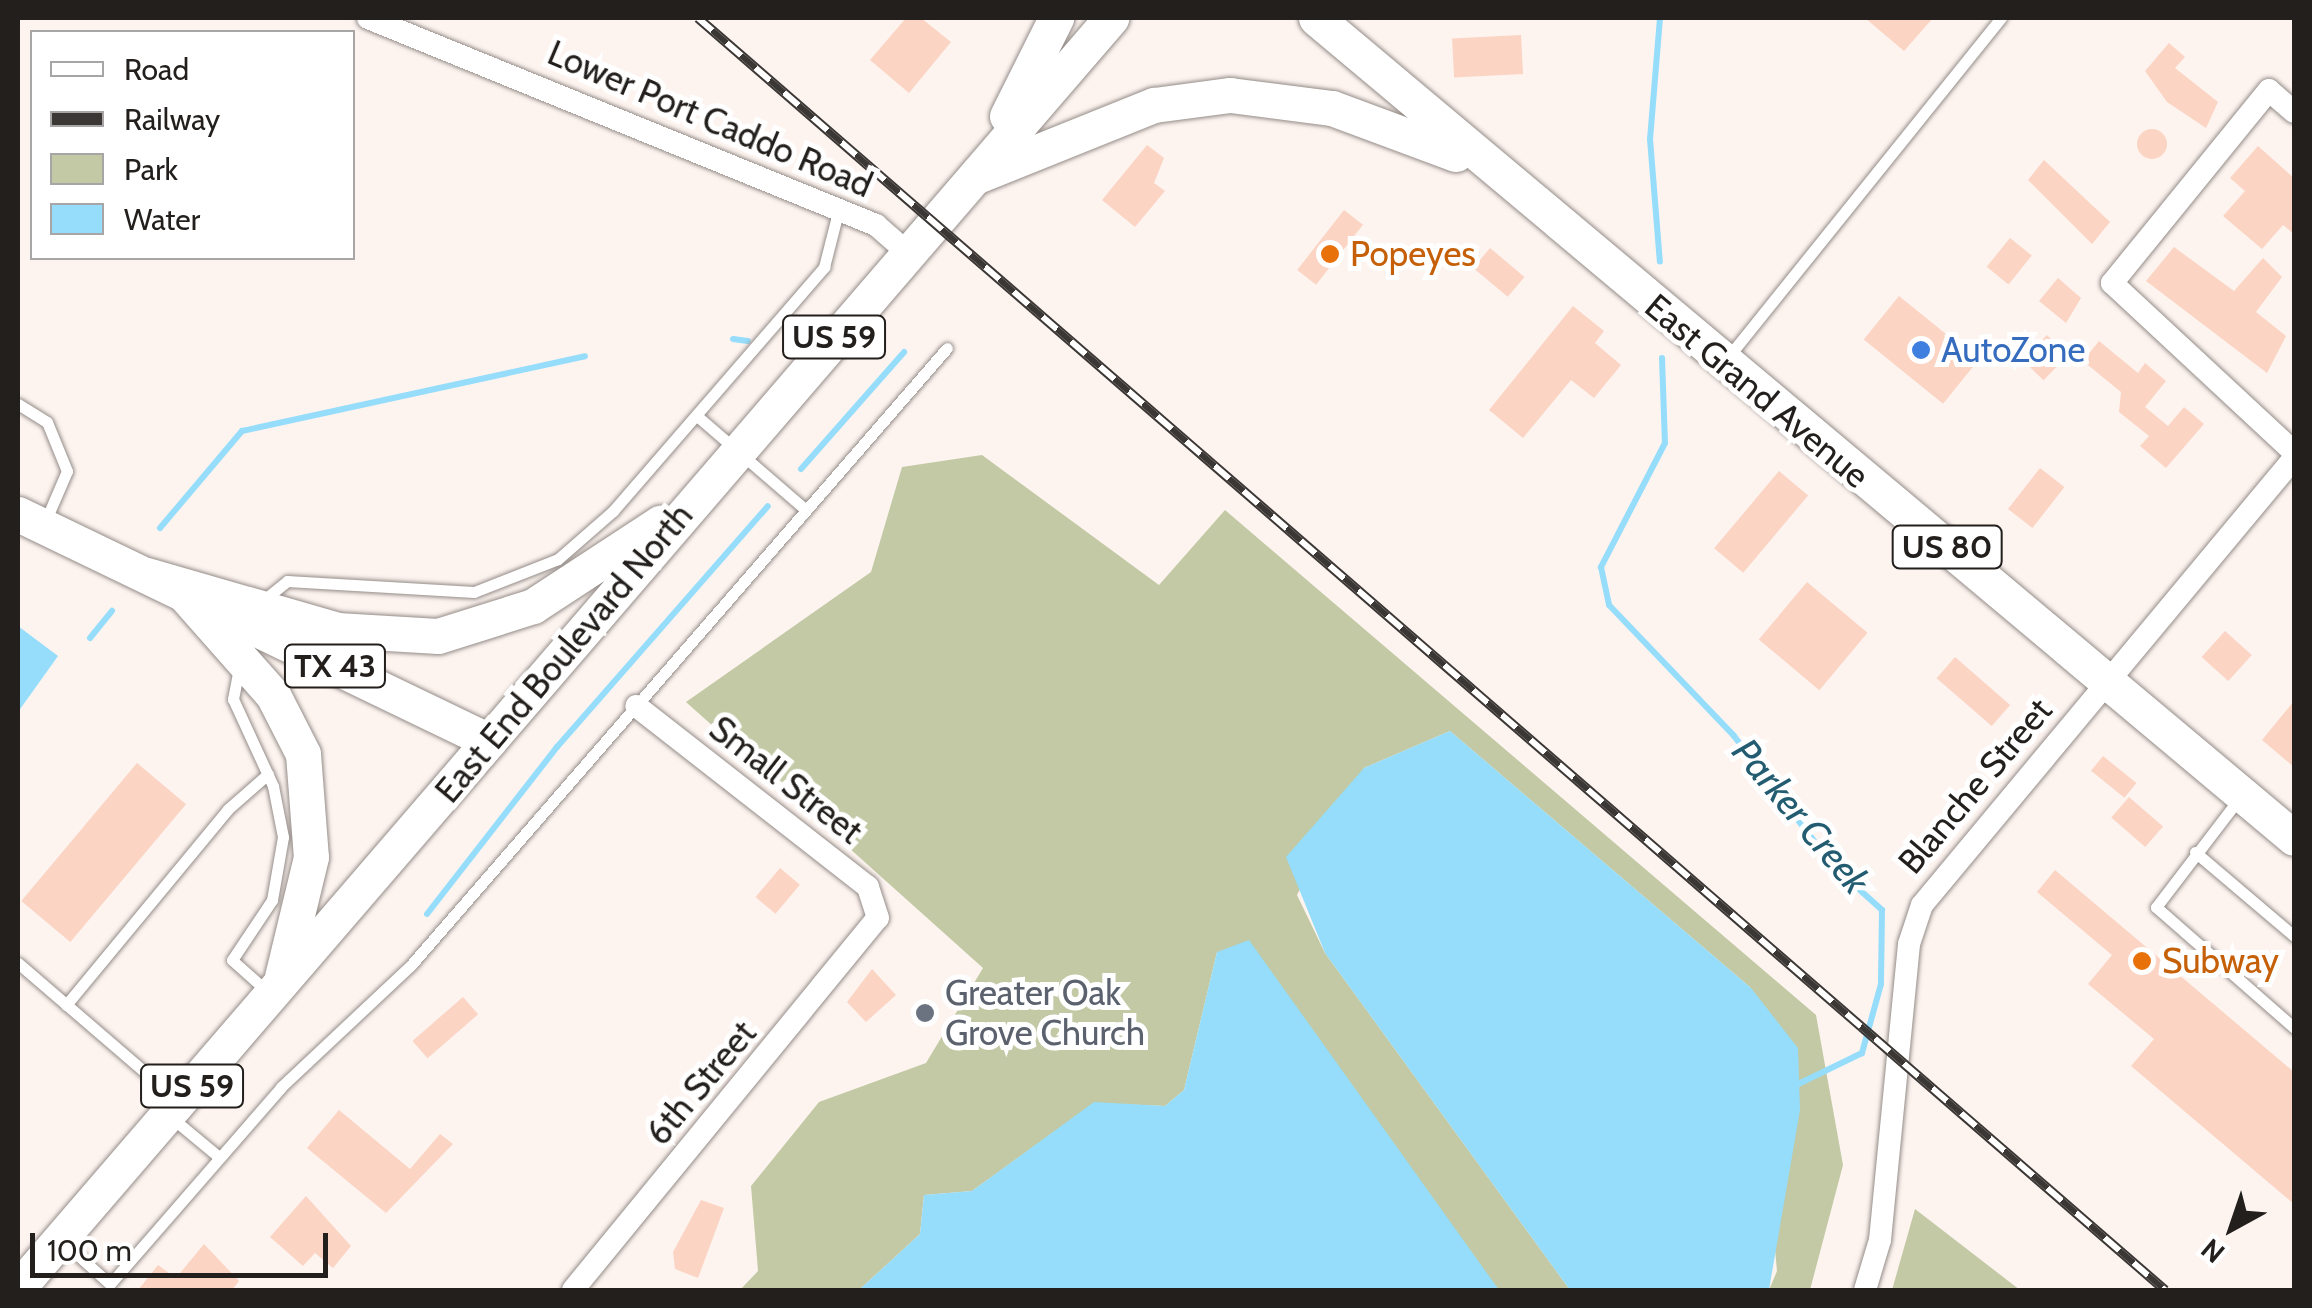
<!DOCTYPE html>
<style>
body{margin:0}
#map{position:relative;width:2312px;height:1308px;overflow:hidden;background:#fdf4f0;font-family:Cabin,sans-serif}
div>[style]{position:absolute}
[style*='--x']{left:calc(var(--x)*1px);top:calc(var(--y)*1px);width:calc(var(--w)*1px);rotate:calc(var(--a)*1deg)}
.green>*{inset:0;background:#c2c9a4}
.water>*{inset:0;background:#95ddfa}
.stream>*{height:6px;margin:-3px;padding:0 3px;transform-origin:3px;border-radius:3px;background:#95ddfa}
.building>*{inset:0;background:#fbd4c3;transform-origin:0 0}
.round{border-radius:50%}
.roads{filter:drop-shadow(0 0 2px #948c88) drop-shadow(0 0 2px #948c88)}
.service>*{height:11px;margin:-5.5px;padding:0 5.5px;transform-origin:5.5px;border-radius:5.5px;background:#fff}
.minor>*{height:22px;margin:-11px;padding:0 11px;transform-origin:11px;border-radius:11px;background:#fff}
.primary>*{height:35px;margin:-17.5px;padding:0 17.5px;transform-origin:17.5px;border-radius:17.5px;background:#fff}
.trunk>*{height:35px;margin:-17.5px;padding:0 17.5px;transform-origin:17.5px;border-radius:17.5px;background:#fff}
.rail>*{height:10px;margin-top:-5px;transform-origin:0;background:repeating-linear-gradient(90deg,#fff 0 19px,#3b3735 0 38px);box-sizing:border-box;border-block:2px solid #3b3735}
.dots>*{width:28px;height:28px;translate:-50% -50%;box-sizing:border-box;border:5px solid #fff;border-radius:50%}
span{translate:-50% -50%;white-space:nowrap;text-align:center;line-height:1.15;-webkit-text-stroke:10px #fff;paint-order:stroke}
.shield-label span{padding:2px 8px;background:#fff;border:2px solid;border-radius:8px;-webkit-text-stroke-width:0}
.shield-label{font-size:32px;color:#221f1d;font-weight:700}
.street-label{font-size:35px;color:#221f1d}
.food-label{font-size:35px;color:#c56008}
.left{translate:0 -50%;text-align:left}
.shop-label{font-size:35px;color:#366cbe}
.worship-label{font-size:35px;color:#5b616d}
.water-label{font-size:38px;color:#235c71;font-style:italic}
.frame{position:absolute;inset:0;border:20px solid #221f1d;pointer-events:none}
.legend{position:absolute;left:30px;top:30px;width:325px;height:230px;box-sizing:border-box;background:#fff;border:2px solid #a7a5a5;margin:0;padding:12px 18px;list-style:none;font-size:30px;color:#221f1d}
.legend li{display:flex;align-items:center;gap:20px;height:50px}
.legend b{width:50px;border:2px solid #a7a5a5}
.north{position:absolute;left:2182px;top:1178px;width:100px;height:100px;-webkit-text-stroke:8px #fff;paint-order:stroke;rotate:220deg;font-size:28px;font-weight:700;line-height:40px;text-align:center;color:#221f1d}
.north::after{content:'';display:block;margin:auto;width:35px;height:45px;background:#221f1d;clip-path:polygon(50% 0,100% 100%,50% 72%,0 100%)}
.scale{position:absolute;left:30px;top:1233px;width:298px;height:45px;box-sizing:border-box;border:5px solid #221f1d;border-top:0;padding-left:12px;font-size:30px;line-height:35px;white-space:nowrap;color:#221f1d;-webkit-text-stroke:8px #fff;paint-order:stroke}
</style>
<div id="map">
<div class="green">
<div style="clip-path:polygon(982px 455px,1159px 585px,1225px 510px,1816px 1015px,1843px 1165px,1810px 1290px,1769px 1290px,1777px 1271px,1751px 988px,1450px 731px,1364px 768px,1297px 895px,1325px 953px,1570px 1290px,1499px 1290px,1217px 952px,1184px 1090px,1165px 1106px,1094px 1103px,972px 1191px,924px 1195px,920px 1234px,859px 1290px,740px 1290px,758px 1271px,751px 1186px,819px 1102px,926px 1063px,983px 968px,686px 702px,871px 572px,902px 467px)"></div>
<div style="clip-path:polygon(1915px 1209px,2020px 1290px,1892px 1290px)"></div>
</div>
<div class="water">
<div style="clip-path:polygon(18px 626px,58px 656px,18px 712px)"></div>
<div style="clip-path:polygon(1450px 731px,1751px 988px,1798px 1048px,1800px 1110px,1769px 1290px,1570px 1290px,1325px 953px,1286px 857px,1364px 768px)"></div>
<div style="clip-path:polygon(1249px 940px,1499px 1290px,859px 1290px,920px 1234px,924px 1195px,972px 1191px,1094px 1102px,1165px 1106px,1184px 1090px,1217px 952px)"></div>
</div>
<div class="stream">
<div style="--x:1660;--y:18;--w:121;--a:94.7"></div>
<div style="--x:1650;--y:139;--w:123;--a:85.4"></div>
<div style="--x:733;--y:339;--w:15;--a:8"></div>
<div style="--x:1662;--y:358;--w:85;--a:88"></div>
<div style="--x:1665;--y:443;--w:140;--a:117.3"></div>
<div style="--x:1601;--y:567;--w:39;--a:78"></div>
<div style="--x:1609;--y:605;--w:181;--a:46.3"></div>
<div style="--x:1734;--y:736;--w:163;--a:52.7"></div>
<div style="--x:1833;--y:866;--w:66;--a:41.9"></div>
<div style="--x:1882;--y:910;--w:74;--a:90.8"></div>
<div style="--x:1881;--y:984;--w:72;--a:105.4"></div>
<div style="--x:1862;--y:1053;--w:76;--a:154.1"></div>
<div style="--x:801;--y:469;--w:156;--a:-48.6"></div>
<div style="--x:160;--y:528;--w:127;--a:-49.8"></div>
<div style="--x:242;--y:431;--w:351;--a:-12.3"></div>
<div style="--x:90;--y:638;--w:35;--a:-51"></div>
<div style="--x:427;--y:914;--w:212;--a:-52.1"></div>
<div style="--x:557;--y:747;--w:320;--a:-48.8"></div>
</div>
<div class="building">
<div style="clip-path:polygon(906px 18px,921px 18px,951px 42px,909px 93px,870px 60px)"></div>
<div style="clip-path:polygon(1865px 18px,1933px 18px,1904px 51px)"></div>
<div style="left:1521px;top:35px;width:39px;height:69px;rotate:87deg"></div>
<div style="clip-path:polygon(2169px 43px,2185px 57px,2175px 68px,2218px 102px,2206px 128px,2167px 102px,2145px 71px)"></div>
<div class="round" style="left:2137px;top:129px;width:30px;height:30px"></div>
<div style="clip-path:polygon(1147px 145px,1164px 158px,1154px 183px,1165px 191px,1135px 227px,1102px 200px)"></div>
<div style="clip-path:polygon(2258px 146px,2294px 178px,2294px 234px,2283px 225px,2262px 249px,2223px 216px,2245px 191px,2230px 178px)"></div>
<div style="clip-path:polygon(2044px 160px,2110px 222px,2092px 244px,2028px 180px)"></div>
<div style="left:1344px;top:210px;width:24px;height:76px;rotate:38deg"></div>
<div style="left:2010px;top:238px;width:28px;height:37px;rotate:39deg"></div>
<div style="clip-path:polygon(2174px 247px,2234px 291px,2263px 258px,2282px 277px,2256px 312px,2286px 336px,2267px 373px,2146px 281px)"></div>
<div style="left:1490px;top:248px;width:45px;height:26px;rotate:40deg"></div>
<div style="clip-path:polygon(2058px 278px,2081px 298px,2066px 323px,2039px 301px)"></div>
<div style="left:1899px;top:296px;width:102px;height:56px;rotate:39deg"></div>
<div style="clip-path:polygon(1573px 306px,1604px 331px,1595px 343px,1621px 365px,1594px 398px,1571px 380px,1523px 438px,1489px 410px)"></div>
<div style="left:2047px;top:335px;width:29px;height:35px;rotate:44deg"></div>
<div style="clip-path:polygon(2099px 341px,2138px 373px,2145px 363px,2166px 381px,2145px 407px,2168px 426px,2184px 407px,2204px 424px,2166px 468px,2140px 446px,2149px 436px,2119px 412px,2121px 392px,2083px 361px)"></div>
<div style="left:2040px;top:468px;width:31px;height:52px;rotate:38deg"></div>
<div style="left:1779px;top:471px;width:38px;height:101px;rotate:40deg"></div>
<div style="left:1807px;top:582px;width:79px;height:75px;rotate:40deg"></div>
<div style="left:2225px;top:631px;width:36px;height:35px;rotate:42deg"></div>
<div style="left:1955px;top:657px;width:73px;height:28px;rotate:41deg"></div>
<div style="clip-path:polygon(2294px 701px,2294px 767px,2262px 740px)"></div>
<div style="left:2103px;top:756px;width:43px;height:19px;rotate:39deg"></div>
<div style="left:137px;top:763px;width:64px;height:180px;rotate:40deg"></div>
<div style="left:2129px;top:797px;width:45px;height:27px;rotate:41deg"></div>
<div style="left:780px;top:868px;width:26px;height:38px;rotate:40deg"></div>
<div style="clip-path:polygon(2055px 870px,2294px 1072px,2294px 1204px,2131px 1066px,2154px 1039px,2088px 984px,2112px 955px,2037px 892px)"></div>
<div style="clip-path:polygon(872px 969px,896px 995px,866px 1022px,847px 1002px)"></div>
<div style="left:463px;top:997px;width:23px;height:67px;rotate:49deg"></div>
<div style="clip-path:polygon(339px 1110px,410px 1169px,440px 1134px,453px 1144px,386px 1213px,307px 1148px)"></div>
<div style="clip-path:polygon(306px 1196px,351px 1246px,333px 1268px,315px 1253px,303px 1266px,270px 1237px)"></div>
<div style="clip-path:polygon(701px 1200px,724px 1208px,698px 1278px,675px 1269px,673px 1252px)"></div>
<div style="clip-path:polygon(204px 1244px,239px 1281px,232px 1290px,138px 1290px,158px 1265px,176px 1278px)"></div>
</div>
<div class="roads">
<div class="service">
<div style="--x:1729;--y:356;--w:434;--a:-51.2"></div>
<div style="--x:18;--y:404;--w:34;--a:32"></div>
<div style="--x:47;--y:422;--w:53;--a:67.8"></div>
<div style="--x:67;--y:471;--w:56;--a:113.3"></div>
<div style="--x:697;--y:416;--w:144;--a:40.8"></div>
<div style="--x:260;--y:603;--w:35;--a:-39"></div>
<div style="--x:287;--y:581;--w:187;--a:3.4"></div>
<div style="--x:474;--y:592;--w:90;--a:-21.4"></div>
<div style="--x:558;--y:559;--w:73;--a:-41.1"></div>
<div style="--x:613;--y:511;--w:323;--a:-49.1"></div>
<div style="--x:824;--y:267;--w:53;--a:-75.7"></div>
<div style="--x:239;--y:668;--w:32;--a:101"></div>
<div style="--x:233;--y:699;--w:96;--a:65.3"></div>
<div style="--x:273;--y:786;--w:52;--a:78.9"></div>
<div style="--x:283;--y:837;--w:64;--a:99.9"></div>
<div style="--x:272;--y:900;--w:72;--a:123.7"></div>
<div style="--x:232;--y:960;--w:50;--a:41.7"></div>
<div style="--x:2241;--y:796;--w:140;--a:127.4"></div>
<div style="--x:2156;--y:907;--w:184;--a:41.2"></div>
<div style="--x:2195;--y:852;--w:130;--a:40.3"></div>
<div style="--x:18;--y:963;--w:206;--a:40.7"></div>
<div style="--x:66;--y:1005;--w:254;--a:-50.4"></div>
<div style="--x:228;--y:809;--w:53;--a:-41.2"></div>
<div style="--x:172;--y:1118;--w:61;--a:39.7"></div>
<div style="--x:62;--y:1241;--w:64;--a:41.9"></div>
<div style="--x:110;--y:1284;--w:261;--a:-49"></div>
<div style="--x:281;--y:1087;--w:178;--a:-43.2"></div>
<div style="--x:411;--y:965;--w:817;--a:-49.02"></div>
</div>
<div class="minor">
<div style="--x:368;--y:18;--w:549;--a:22.17"></div>
<div style="--x:876;--y:225;--w:41;--a:41.1"></div>
<div style="--x:2294;--y:112;--w:33;--a:-139"></div>
<div style="--x:2269;--y:90;--w:249;--a:129.1"></div>
<div style="--x:2112;--y:283;--w:248;--a:42.9"></div>
<div style="--x:573;--y:1290;--w:481;--a:-50.7"></div>
<div style="--x:878;--y:918;--w:33;--a:-108"></div>
<div style="--x:868;--y:887;--w:294;--a:-142"></div>
<div style="--x:1865;--y:1290;--w:52;--a:-73.3"></div>
<div style="--x:1880;--y:1240;--w:297;--a:-84.4"></div>
<div style="--x:1909;--y:944;--w:41;--a:-71.6"></div>
<div style="--x:1922;--y:905;--w:582;--a:-50.23"></div>
</div>
<div class="primary">
<div style="--x:18;--y:514;--w:523;--a:25.73"></div>
</div>
<div class="trunk">
<div style="--x:1316;--y:18;--w:1276;--a:39.98"></div>
<div style="--x:1007;--y:116;--w:110;--a:-63.4"></div>
<div style="--x:977;--y:176;--w:191;--a:-21.9"></div>
<div style="--x:1154;--y:105;--w:77;--a:-7.5"></div>
<div style="--x:1230;--y:95;--w:103;--a:7.3"></div>
<div style="--x:1332;--y:108;--w:132;--a:20.4"></div>
<div style="--x:147;--y:575;--w:198;--a:16.1"></div>
<div style="--x:337;--y:630;--w:101;--a:3.4"></div>
<div style="--x:438;--y:636;--w:100;--a:-17.5"></div>
<div style="--x:533;--y:606;--w:152;--a:-33.2"></div>
<div style="--x:181;--y:591;--w:139;--a:48.5"></div>
<div style="--x:273;--y:695;--w:66;--a:63"></div>
<div style="--x:303;--y:754;--w:103;--a:85.6"></div>
<div style="--x:311;--y:857;--w:123;--a:103.6"></div>
<div style="--x:18;--y:1288;--w:1676;--a:-49.28"></div>
</div>
</div>
<div class="rail">
<div style="--x:698;--y:18;--w:1942;--a:40.93"></div>
</div>
<div class="dots">
<div style="left:1330px;top:254px;background:#e8710a"></div>
<div style="left:1921px;top:350px;background:#3f7fe0"></div>
<div style="left:2142px;top:961px;background:#e8710a"></div>
<div style="left:925px;top:1013px;background:#6b7280"></div>
</div>
<div class="shield-label">
<span style="left:834px;top:337px">US 59</span>
<span style="left:1947px;top:547px">US 80</span>
<span style="left:335px;top:666px">TX 43</span>
<span style="left:192px;top:1086px">US 59</span>
</div>
<div class="street-label">
<span style="left:710px;top:119px;rotate:23deg">Lower Port Caddo Road</span>
<span style="left:1757px;top:391px;rotate:40deg">East Grand Avenue</span>
<span style="left:564px;top:653px;rotate:-50deg">East End Boulevard North</span>
<span style="left:786px;top:780px;rotate:38deg">Small Street</span>
<span style="left:1975px;top:786px;rotate:-50deg">Blanche Street</span>
<span style="left:701px;top:1083px;rotate:-50deg">6th Street</span>
</div>
<div class="food-label">
<span class="left" style="left:1350px;top:254px">Popeyes</span>
<span class="left" style="left:2162px;top:961px">Subway</span>
</div>
<div class="shop-label">
<span class="left" style="left:1941px;top:350px">AutoZone</span>
</div>
<div class="worship-label">
<span class="left" style="left:945px;top:1013px">Greater Oak<br>Grove Church</span>
</div>
<div class="water-label">
<span style="left:1801px;top:816px;rotate:50deg">Parker Creek</span>
</div>
<div class="frame"></div>
<ul class="legend">
<li><b style="height:12px;background:#fff"></b>Road</li>
<li><b style="height:12px;background:#3b3735"></b>Railway</li>
<li><b style="height:28px;background:#c2c9a4"></b>Park</li>
<li><b style="height:28px;background:#95ddfa"></b>Water</li>
</ul>
<div class="north">N</div>
<div class="scale">100 m</div>
</div>
